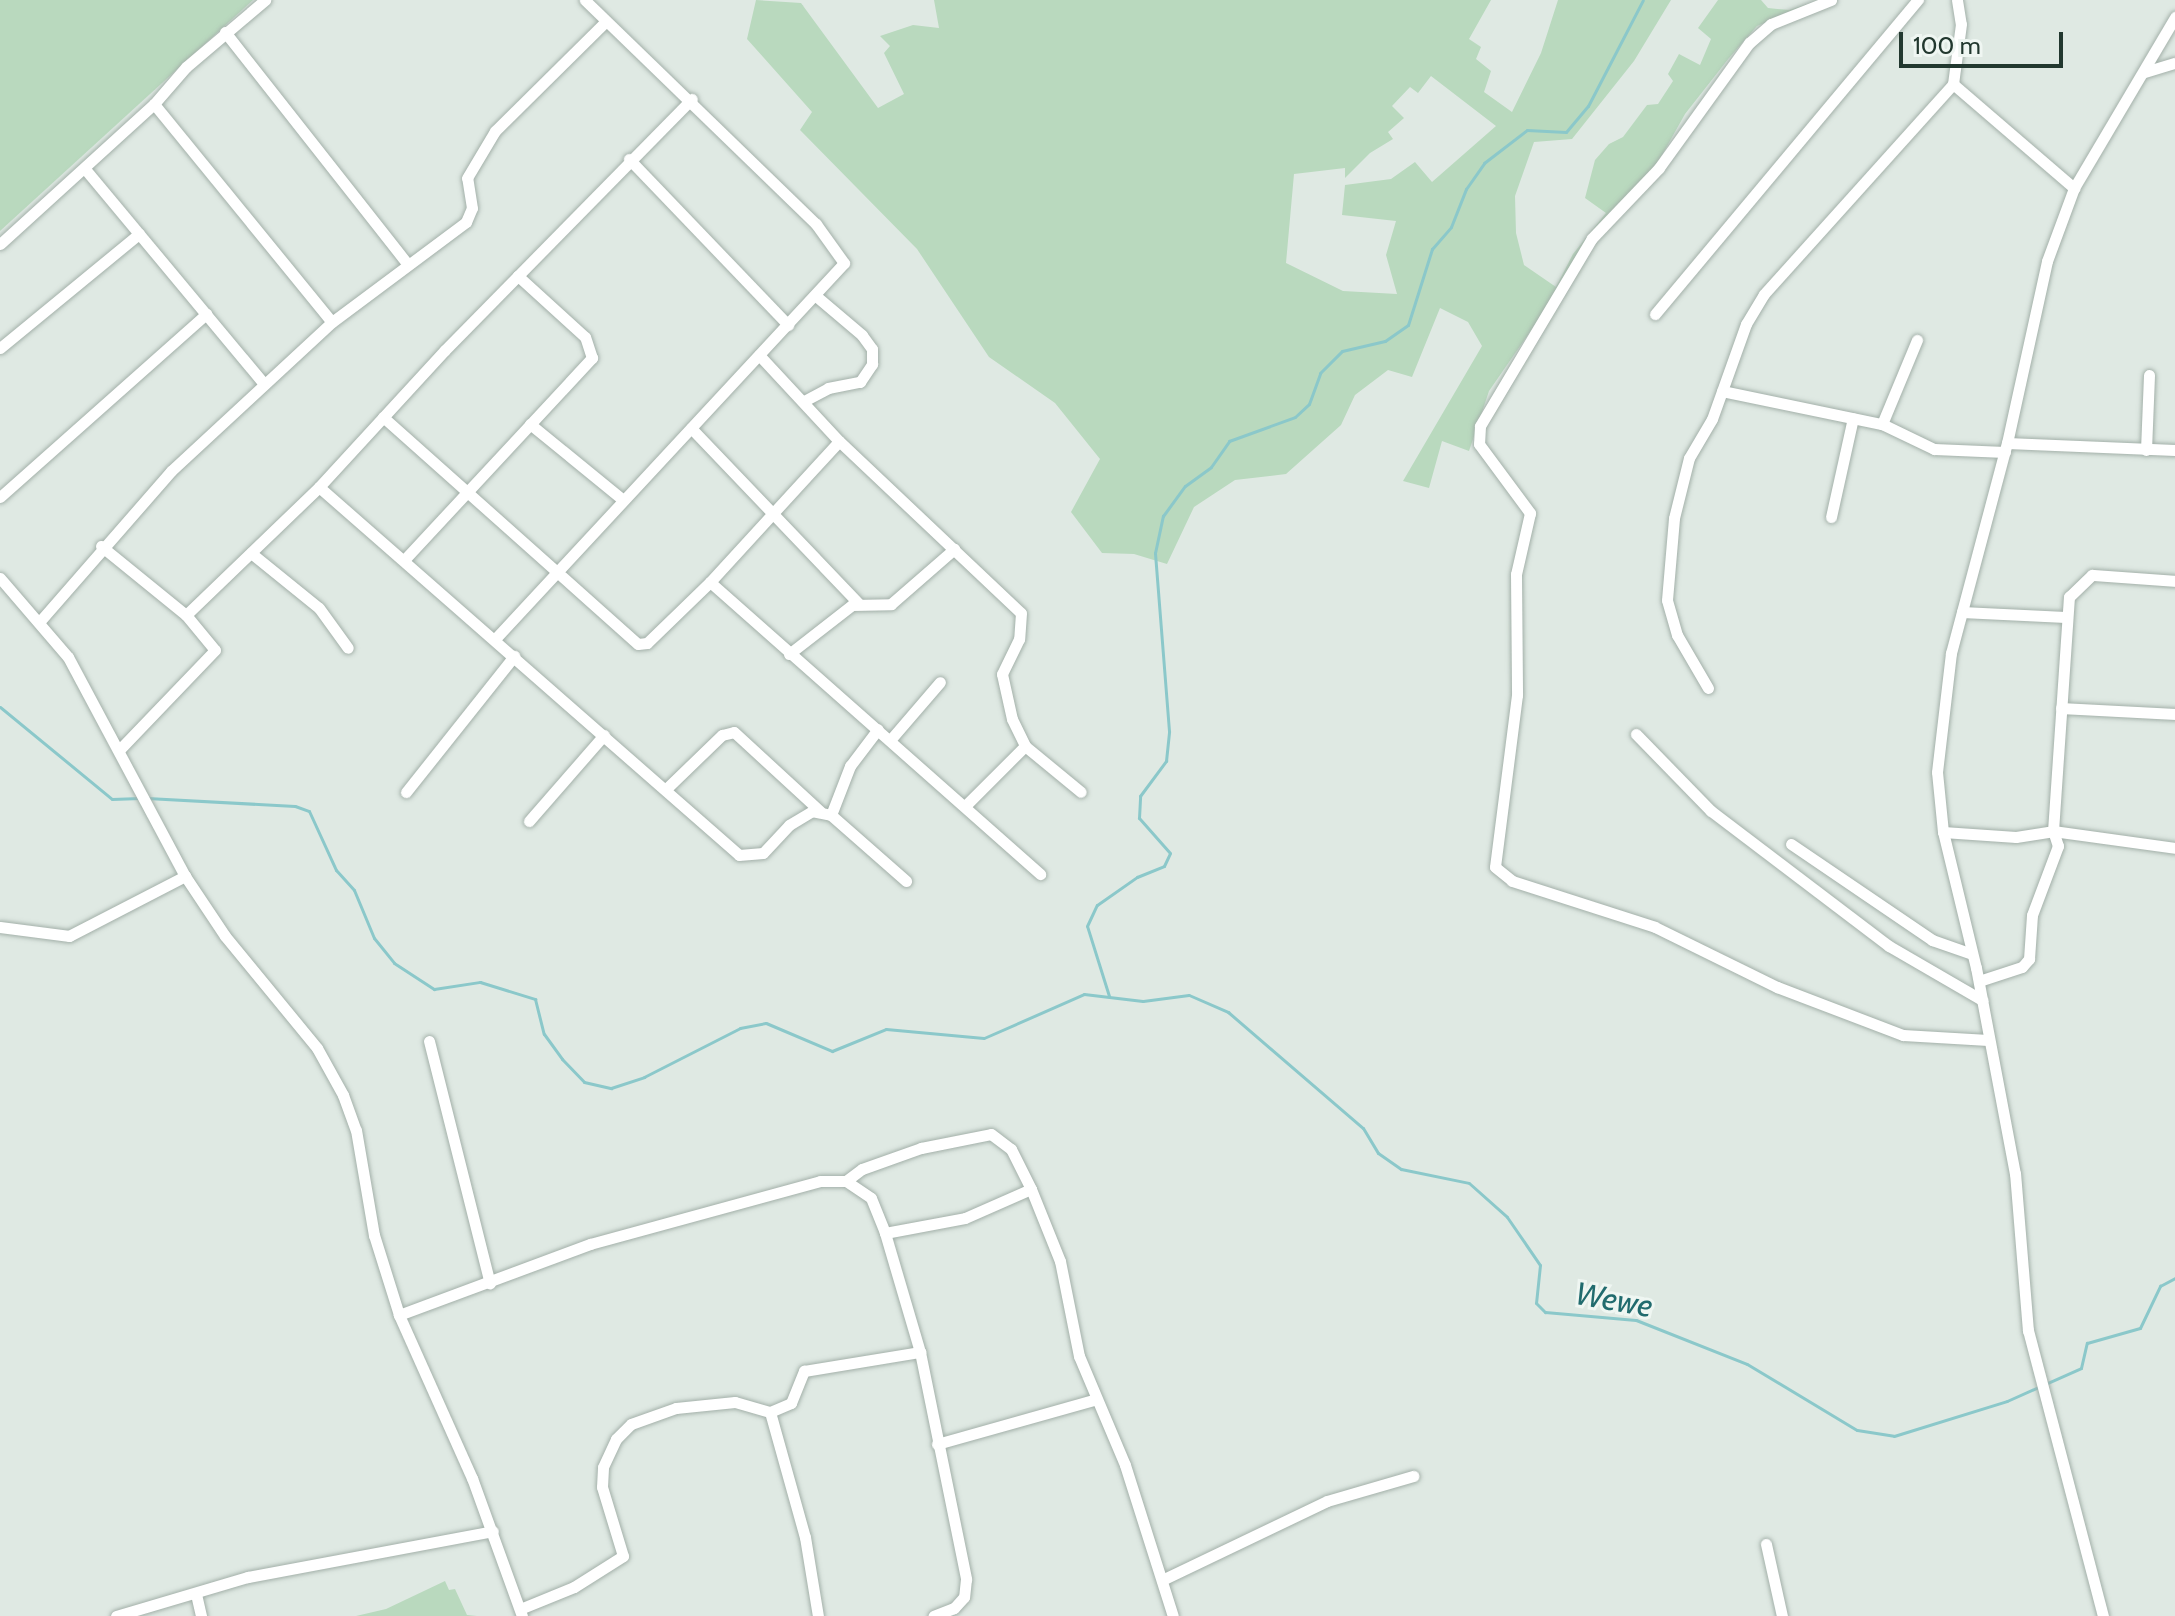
<!DOCTYPE html>
<style>
body{margin:0}
#map{position:relative;width:2175px;height:1616px;overflow:hidden;background:#dfe9e3;font-family:Cabin,sans-serif}
div>[style]{position:absolute}
[style*='--x']{left:calc(var(--x)*1px);top:calc(var(--y)*1px);width:calc(var(--w)*1px);rotate:calc(var(--a)*1deg)}
.green>*{inset:0;background:#b9d9be}
.stream>*{height:3px;margin:-1.5px;padding:0 1.5px;transform-origin:1.5px;border-radius:1.5px;background:#8bc8ca}
.roads{filter:drop-shadow(0 0 2px #a3b0a9) drop-shadow(0 0 2px #a3b0a9)}
.minor>*{height:11px;margin:-5.5px;padding:0 5.5px;transform-origin:5.5px;border-radius:5.5px;background:#fff}
span{translate:-50% -50%;white-space:nowrap;text-align:center;line-height:1.15;-webkit-text-stroke:6px #eff6f2;paint-order:stroke}
.water-label{font-size:32px;color:#216b6e;font-style:italic}
.scale{position:absolute;left:1899px;top:32px;width:164px;height:36px;box-sizing:border-box;border:4px solid #22382f;border-top:0;padding-left:10px;font-size:24px;line-height:28px;white-space:nowrap;color:#22382f;-webkit-text-stroke:6px #eff6f2;paint-order:stroke}
</style>
<div id="map">
<div class="green">
<div style="clip-path:polygon(0 0,253px 0,0 231px)"></div>
<div style="clip-path:polygon(evenodd,756px 0,801px 3px,878px 108px,904px 94px,884px 53px,890px 46px,880px 36px,913px 25px,939px 28px,934px 0,1491px 0,1469px 39px,1481px 47px,1476px 59px,1491px 71px,1484px 92px,1512px 112px,1541px 53px,1558px 0,1671px 0,1634px 61px,1572px 139px,1534px 142px,1515px 196px,1516px 233px,1524px 265px,1556px 287px,1573px 254px,1606px 213px,1585px 198px,1595px 160px,1609px 144px,1623px 137px,1647px 105px,1658px 104px,1673px 81px,1668px 74px,1679px 54px,1700px 65px,1711px 39px,1698px 28px,1718px 0,1761px 0,1768px 8px,1789px 10px,1820px 0,1757px 26px,1729px 58px,1685px 114px,1657px 164px,1615px 209px,1489px 391px,1469px 451px,1442px 441px,1429px 488px,1403px 481px,1482px 346px,1468px 322px,1440px 308px,1412px 377px,1388px 370px,1355px 395px,1341px 425px,1286px 474px,1235px 480px,1194px 507px,1167px 564px,1134px 554px,1102px 553px,1071px 512px,1100px 459px,1055px 403px,989px 357px,917px 249px,800px 130px,812px 112px,747px 39px,756px 0,1431px 76px,1496px 126px,1432px 182px,1415px 162px,1391px 179px,1345px 185px,1342px 215px,1396px 221px,1386px 255px,1397px 294px,1343px 291px,1286px 263px,1294px 174px,1345px 168px,1345px 178px,1370px 153px,1393px 139px,1388px 132px,1404px 118px,1392px 106px,1410px 87px,1418px 93px,1431px 76px)"></div>
<div style="clip-path:polygon(445px 1581px,449px 1590px,455px 1589px,467px 1615px,477px 1616px,356px 1616px,386px 1609px)"></div>
</div>
<div class="stream">
<div style="--x:0;--y:707;--w:145;--a:39.4"></div>
<div style="--x:112;--y:799;--w:28;--a:-2"></div>
<div style="--x:147;--y:798;--w:148;--a:3.1"></div>
<div style="--x:295;--y:806;--w:15;--a:20"></div>
<div style="--x:309;--y:811;--w:65;--a:65.4"></div>
<div style="--x:336;--y:870;--w:27;--a:48"></div>
<div style="--x:354;--y:890;--w:52;--a:67.4"></div>
<div style="--x:374;--y:938;--w:32;--a:51"></div>
<div style="--x:394;--y:963;--w:48;--a:33"></div>
<div style="--x:434;--y:989;--w:47;--a:-8.7"></div>
<div style="--x:480;--y:982;--w:58;--a:17.2"></div>
<div style="--x:535;--y:999;--w:36;--a:76"></div>
<div style="--x:544;--y:1034;--w:31;--a:54"></div>
<div style="--x:562;--y:1059;--w:32;--a:46"></div>
<div style="--x:584;--y:1082;--w:28;--a:13"></div>
<div style="--x:611;--y:1088;--w:35;--a:-18"></div>
<div style="--x:644;--y:1077;--w:108;--a:-27"></div>
<div style="--x:740;--y:1028;--w:26;--a:-11"></div>
<div style="--x:766;--y:1023;--w:72;--a:23"></div>
<div style="--x:832;--y:1051;--w:58;--a:-22.2"></div>
<div style="--x:886;--y:1029;--w:98;--a:5.2"></div>
<div style="--x:984;--y:1038;--w:109;--a:-23.7"></div>
<div style="--x:1084;--y:994;--w:59;--a:6.8"></div>
<div style="--x:1143;--y:1001;--w:46;--a:-7.4"></div>
<div style="--x:1189;--y:995;--w:43;--a:23.6"></div>
<div style="--x:1228;--y:1012;--w:178;--a:40.7"></div>
<div style="--x:1363;--y:1128;--w:29;--a:59"></div>
<div style="--x:1378;--y:1153;--w:28;--a:35"></div>
<div style="--x:1401;--y:1169;--w:69;--a:11.6"></div>
<div style="--x:1469;--y:1183;--w:51;--a:41.8"></div>
<div style="--x:1507;--y:1217;--w:58;--a:55.5"></div>
<div style="--x:1540;--y:1265;--w:38;--a:96"></div>
<div style="--x:1536;--y:1303;--w:13;--a:45"></div>
<div style="--x:1545;--y:1312;--w:91;--a:5"></div>
<div style="--x:1636;--y:1320;--w:119;--a:21.6"></div>
<div style="--x:1747;--y:1364;--w:128;--a:31"></div>
<div style="--x:1857;--y:1430;--w:37;--a:9"></div>
<div style="--x:1894;--y:1436;--w:118;--a:-17.2"></div>
<div style="--x:2007;--y:1401;--w:81;--a:-24"></div>
<div style="--x:2081;--y:1368;--w:26;--a:-77"></div>
<div style="--x:2087;--y:1343;--w:55;--a:-15.8"></div>
<div style="--x:2140;--y:1328;--w:47;--a:-64.5"></div>
<div style="--x:2160;--y:1286;--w:17;--a:-28"></div>
<div style="--x:1109;--y:996;--w:73;--a:-107.4"></div>
<div style="--x:1087;--y:926;--w:23;--a:-65"></div>
<div style="--x:1097;--y:905;--w:49;--a:-35"></div>
<div style="--x:1137;--y:877;--w:29;--a:-22"></div>
<div style="--x:1164;--y:866;--w:14;--a:-65"></div>
<div style="--x:1170;--y:853;--w:47;--a:-131.5"></div>
<div style="--x:1139;--y:818;--w:22;--a:-87"></div>
<div style="--x:1140;--y:796;--w:44;--a:-53.4"></div>
<div style="--x:1166;--y:761;--w:30;--a:-84"></div>
<div style="--x:1169;--y:731;--w:179;--a:-94.5"></div>
<div style="--x:1155;--y:553;--w:38;--a:-78"></div>
<div style="--x:1163;--y:516;--w:37;--a:-54"></div>
<div style="--x:1185;--y:486;--w:32;--a:-36"></div>
<div style="--x:1211;--y:467;--w:32;--a:-55"></div>
<div style="--x:1229;--y:441;--w:70;--a:-20"></div>
<div style="--x:1295;--y:417;--w:19;--a:-43"></div>
<div style="--x:1309;--y:404;--w:33;--a:-70"></div>
<div style="--x:1320;--y:373;--w:31;--a:-45"></div>
<div style="--x:1342;--y:351;--w:44;--a:-13.1"></div>
<div style="--x:1385;--y:341;--w:28;--a:-35"></div>
<div style="--x:1408;--y:325;--w:80;--a:-72.5"></div>
<div style="--x:1432;--y:249;--w:29;--a:-49"></div>
<div style="--x:1451;--y:227;--w:41;--a:-68.5"></div>
<div style="--x:1466;--y:189;--w:32;--a:-55"></div>
<div style="--x:1484;--y:163;--w:54;--a:-37.5"></div>
<div style="--x:1527;--y:130;--w:39;--a:3"></div>
<div style="--x:1566;--y:132;--w:34;--a:-50"></div>
<div style="--x:1588;--y:106;--w:119;--a:-62.6"></div>
</div>
<div class="roads">
<div class="minor">
<div style="--x:1831;--y:0;--w:65;--a:158.2"></div>
<div style="--x:1771;--y:24;--w:29;--a:139"></div>
<div style="--x:1749;--y:43;--w:154;--a:125.8"></div>
<div style="--x:1659;--y:168;--w:97;--a:133.7"></div>
<div style="--x:1592;--y:238;--w:219;--a:120.8"></div>
<div style="--x:1480;--y:426;--w:18;--a:93"></div>
<div style="--x:1479;--y:444;--w:86;--a:53.5"></div>
<div style="--x:1530;--y:513;--w:63;--a:102.9"></div>
<div style="--x:1516;--y:574;--w:121;--a:89.5"></div>
<div style="--x:1517;--y:695;--w:173;--a:97.3"></div>
<div style="--x:1495;--y:867;--w:22;--a:39"></div>
<div style="--x:1512;--y:881;--w:150;--a:17.8"></div>
<div style="--x:1655;--y:927;--w:136;--a:26.2"></div>
<div style="--x:1777;--y:987;--w:135;--a:20.9"></div>
<div style="--x:1903;--y:1035;--w:85;--a:3.4"></div>
<div style="--x:1957;--y:0;--w:24;--a:81"></div>
<div style="--x:1961;--y:24;--w:61;--a:97.6"></div>
<div style="--x:1953;--y:84;--w:160;--a:40.7"></div>
<div style="--x:225;--y:32;--w:294;--a:51.8"></div>
<div style="--x:2145;--y:72;--w:31;--a:-17"></div>
<div style="--x:154;--y:104;--w:281;--a:50.8"></div>
<div style="--x:629;--y:159;--w:230;--a:46.2"></div>
<div style="--x:85;--y:169;--w:280;--a:50.2"></div>
<div style="--x:0;--y:244;--w:208;--a:-42.3"></div>
<div style="--x:154;--y:104;--w:49;--a:-49.1"></div>
<div style="--x:186;--y:67;--w:104;--a:-40.3"></div>
<div style="--x:1655;--y:314;--w:410;--a:-50.1"></div>
<div style="--x:0;--y:348;--w:180;--a:-39.4"></div>
<div style="--x:759;--y:355;--w:117;--a:47.1"></div>
<div style="--x:839;--y:441;--w:250;--a:43.4"></div>
<div style="--x:1021;--y:613;--w:26;--a:94"></div>
<div style="--x:1019;--y:639;--w:39;--a:116"></div>
<div style="--x:1002;--y:674;--w:46;--a:77.5"></div>
<div style="--x:1012;--y:719;--w:30;--a:64"></div>
<div style="--x:1025;--y:746;--w:72;--a:39.4"></div>
<div style="--x:1722;--y:391;--w:163;--a:11.7"></div>
<div style="--x:1882;--y:424;--w:58;--a:25.7"></div>
<div style="--x:1934;--y:449;--w:71;--a:2.4"></div>
<div style="--x:804;--y:401;--w:27;--a:-28"></div>
<div style="--x:828;--y:388;--w:33;--a:-11"></div>
<div style="--x:860;--y:382;--w:22;--a:-56"></div>
<div style="--x:872;--y:364;--w:15;--a:-90"></div>
<div style="--x:872;--y:349;--w:17;--a:-126"></div>
<div style="--x:862;--y:335;--w:60;--a:-139.7"></div>
<div style="--x:383;--y:417;--w:341;--a:41.7"></div>
<div style="--x:638;--y:644;--w:9;--a:-6"></div>
<div style="--x:647;--y:643;--w:88;--a:-44.1"></div>
<div style="--x:710;--y:582;--w:191;--a:-47.5"></div>
<div style="--x:530;--y:424;--w:119;--a:39.2"></div>
<div style="--x:1882;--y:424;--w:91;--a:-67.4"></div>
<div style="--x:691;--y:428;--w:243;--a:46.3"></div>
<div style="--x:2007;--y:443;--w:168;--a:2.4"></div>
<div style="--x:2146;--y:450;--w:75;--a:-87.7"></div>
<div style="--x:319;--y:487;--w:558;--a:41.22"></div>
<div style="--x:739;--y:855;--w:24;--a:-5"></div>
<div style="--x:763;--y:853;--w:38;--a:-47"></div>
<div style="--x:789;--y:825;--w:27;--a:-31"></div>
<div style="--x:812;--y:811;--w:19;--a:12"></div>
<div style="--x:831;--y:815;--w:100;--a:41.3"></div>
<div style="--x:0;--y:497;--w:276;--a:-41.6"></div>
<div style="--x:1831;--y:517;--w:101;--a:-77.5"></div>
<div style="--x:101;--y:546;--w:109;--a:39.1"></div>
<div style="--x:186;--y:615;--w:45;--a:50.4"></div>
<div style="--x:215;--y:650;--w:137;--a:133.8"></div>
<div style="--x:251;--y:553;--w:87;--a:39"></div>
<div style="--x:319;--y:608;--w:49;--a:54.1"></div>
<div style="--x:405;--y:559;--w:275;--a:-47.1"></div>
<div style="--x:592;--y:358;--w:22;--a:-108"></div>
<div style="--x:585;--y:337;--w:91;--a:-137.7"></div>
<div style="--x:0;--y:578;--w:104;--a:49.3"></div>
<div style="--x:68;--y:657;--w:248;--a:61.9"></div>
<div style="--x:185;--y:876;--w:72;--a:56.3"></div>
<div style="--x:225;--y:936;--w:145;--a:50.6"></div>
<div style="--x:317;--y:1048;--w:54;--a:61"></div>
<div style="--x:343;--y:1095;--w:37;--a:70"></div>
<div style="--x:356;--y:1130;--w:107;--a:80.3"></div>
<div style="--x:374;--y:1235;--w:84;--a:72.6"></div>
<div style="--x:399;--y:1315;--w:179;--a:65.9"></div>
<div style="--x:472;--y:1478;--w:147;--a:70.1"></div>
<div style="--x:710;--y:582;--w:441;--a:41.5"></div>
<div style="--x:1962;--y:612;--w:103;--a:2.8"></div>
<div style="--x:186;--y:615;--w:185;--a:-43.9"></div>
<div style="--x:319;--y:487;--w:186;--a:-47.4"></div>
<div style="--x:445;--y:350;--w:352;--a:-45.5"></div>
<div style="--x:41;--y:620;--w:198;--a:-48.9"></div>
<div style="--x:171;--y:471;--w:219;--a:-42.8"></div>
<div style="--x:332;--y:322;--w:167;--a:-36.7"></div>
<div style="--x:466;--y:222;--w:15;--a:-67"></div>
<div style="--x:472;--y:208;--w:30;--a:-99"></div>
<div style="--x:467;--y:178;--w:55;--a:-59.2"></div>
<div style="--x:495;--y:131;--w:155;--a:-44.7"></div>
<div style="--x:495;--y:639;--w:513;--a:-47.13"></div>
<div style="--x:844;--y:263;--w:48;--a:-125.7"></div>
<div style="--x:816;--y:224;--w:322;--a:-135.9"></div>
<div style="--x:789;--y:654;--w:80;--a:-37.9"></div>
<div style="--x:852;--y:605;--w:39;--a:-1"></div>
<div style="--x:891;--y:604;--w:84;--a:-41.1"></div>
<div style="--x:1708;--y:688;--w:61;--a:-120.3"></div>
<div style="--x:1677;--y:635;--w:36;--a:-106"></div>
<div style="--x:1667;--y:600;--w:82;--a:-85.1"></div>
<div style="--x:1674;--y:518;--w:62;--a:-76"></div>
<div style="--x:1689;--y:458;--w:45;--a:-59.5"></div>
<div style="--x:1712;--y:419;--w:101;--a:-70.3"></div>
<div style="--x:1746;--y:324;--w:35;--a:-59"></div>
<div style="--x:1764;--y:294;--w:283;--a:-48"></div>
<div style="--x:2061;--y:708;--w:114;--a:3"></div>
<div style="--x:1636;--y:734;--w:107;--a:45.8"></div>
<div style="--x:1711;--y:811;--w:223;--a:37.2"></div>
<div style="--x:1889;--y:946;--w:108;--a:30.1"></div>
<div style="--x:891;--y:739;--w:75;--a:-49.3"></div>
<div style="--x:666;--y:789;--w:78;--a:-44"></div>
<div style="--x:722;--y:735;--w:12;--a:-14"></div>
<div style="--x:734;--y:732;--w:117;--a:42.6"></div>
<div style="--x:406;--y:792;--w:174;--a:-51.5"></div>
<div style="--x:965;--y:806;--w:85;--a:-45"></div>
<div style="--x:831;--y:815;--w:53;--a:-68.8"></div>
<div style="--x:850;--y:766;--w:46;--a:-52.9"></div>
<div style="--x:529;--y:821;--w:114;--a:-48.9"></div>
<div style="--x:1943;--y:832;--w:73;--a:3.9"></div>
<div style="--x:2016;--y:837;--w:37;--a:-9"></div>
<div style="--x:2053;--y:831;--w:123;--a:7.9"></div>
<div style="--x:1791;--y:844;--w:171;--a:34.2"></div>
<div style="--x:1932;--y:940;--w:42;--a:19.3"></div>
<div style="--x:0;--y:927;--w:70;--a:7.4"></div>
<div style="--x:69;--y:936;--w:131;--a:-27.3"></div>
<div style="--x:1979;--y:981;--w:45;--a:-18"></div>
<div style="--x:2022;--y:967;--w:11;--a:-49"></div>
<div style="--x:2029;--y:959;--w:44;--a:-86.1"></div>
<div style="--x:2032;--y:915;--w:74;--a:-69.4"></div>
<div style="--x:2058;--y:846;--w:16;--a:-108"></div>
<div style="--x:2053;--y:831;--w:235;--a:-86.1"></div>
<div style="--x:2069;--y:597;--w:32;--a:-44"></div>
<div style="--x:2092;--y:575;--w:83;--a:4.1"></div>
<div style="--x:429;--y:1041;--w:250;--a:75.9"></div>
<div style="--x:846;--y:1181;--w:20;--a:-37"></div>
<div style="--x:862;--y:1169;--w:63;--a:-19.6"></div>
<div style="--x:921;--y:1148;--w:71;--a:-11.3"></div>
<div style="--x:991;--y:1134;--w:25;--a:37"></div>
<div style="--x:1011;--y:1149;--w:45;--a:63.4"></div>
<div style="--x:885;--y:1233;--w:81;--a:-10.6"></div>
<div style="--x:965;--y:1218;--w:72;--a:-23.7"></div>
<div style="--x:1031;--y:1189;--w:78;--a:68.1"></div>
<div style="--x:1060;--y:1261;--w:97;--a:78.7"></div>
<div style="--x:1079;--y:1356;--w:118;--a:67.1"></div>
<div style="--x:1125;--y:1465;--w:158;--a:72.4"></div>
<div style="--x:399;--y:1315;--w:204;--a:-20.4"></div>
<div style="--x:590;--y:1244;--w:238;--a:-15.3"></div>
<div style="--x:820;--y:1181;--w:26;--a:0"></div>
<div style="--x:846;--y:1181;--w:30;--a:34"></div>
<div style="--x:871;--y:1198;--w:38;--a:68"></div>
<div style="--x:885;--y:1233;--w:124;--a:73.6"></div>
<div style="--x:920;--y:1352;--w:232;--a:78.5"></div>
<div style="--x:966;--y:1579;--w:18;--a:96"></div>
<div style="--x:964;--y:1597;--w:15;--a:132"></div>
<div style="--x:954;--y:1608;--w:22;--a:159"></div>
<div style="--x:770;--y:1412;--w:130;--a:74.4"></div>
<div style="--x:805;--y:1537;--w:80;--a:80.7"></div>
<div style="--x:937;--y:1444;--w:163;--a:-15.7"></div>
<div style="--x:1766;--y:1544;--w:74;--a:77.5"></div>
<div style="--x:1162;--y:1580;--w:183;--a:-25.6"></div>
<div style="--x:1327;--y:1501;--w:90;--a:-16.2"></div>
<div style="--x:196;--y:1594;--w:23;--a:77"></div>
<div style="--x:520;--y:1609;--w:58;--a:-22.2"></div>
<div style="--x:574;--y:1587;--w:58;--a:-32.3"></div>
<div style="--x:623;--y:1556;--w:72;--a:-106.9"></div>
<div style="--x:602;--y:1487;--w:20;--a:-87"></div>
<div style="--x:603;--y:1467;--w:31;--a:-65"></div>
<div style="--x:616;--y:1439;--w:21;--a:-45"></div>
<div style="--x:631;--y:1424;--w:48;--a:-19.6"></div>
<div style="--x:676;--y:1408;--w:59;--a:-5.8"></div>
<div style="--x:735;--y:1402;--w:36;--a:16"></div>
<div style="--x:770;--y:1412;--w:23;--a:-23"></div>
<div style="--x:791;--y:1403;--w:35;--a:-68"></div>
<div style="--x:804;--y:1371;--w:118;--a:-9.3"></div>
<div style="--x:116;--y:1616;--w:138;--a:-16.5"></div>
<div style="--x:248;--y:1577;--w:249;--a:-10.6"></div>
<div style="--x:2103;--y:1616;--w:295;--a:-104.7"></div>
<div style="--x:2028;--y:1331;--w:158;--a:-94.7"></div>
<div style="--x:2015;--y:1174;--w:210;--a:-100.7"></div>
<div style="--x:1976;--y:968;--w:140;--a:-103.6"></div>
<div style="--x:1943;--y:832;--w:60;--a:-95.7"></div>
<div style="--x:1937;--y:772;--w:120;--a:-83.3"></div>
<div style="--x:1951;--y:653;--w:217;--a:-75.1"></div>
<div style="--x:2007;--y:443;--w:186;--a:-77.6"></div>
<div style="--x:2047;--y:261;--w:78;--a:-69.7"></div>
<div style="--x:2074;--y:188;--w:199;--a:-59.4"></div>
</div>
</div>
<div class="water-label">
<span style="left:1614px;top:1300px;rotate:10deg">Wewe</span>
</div>
<div class="scale">100 m</div>
</div>
